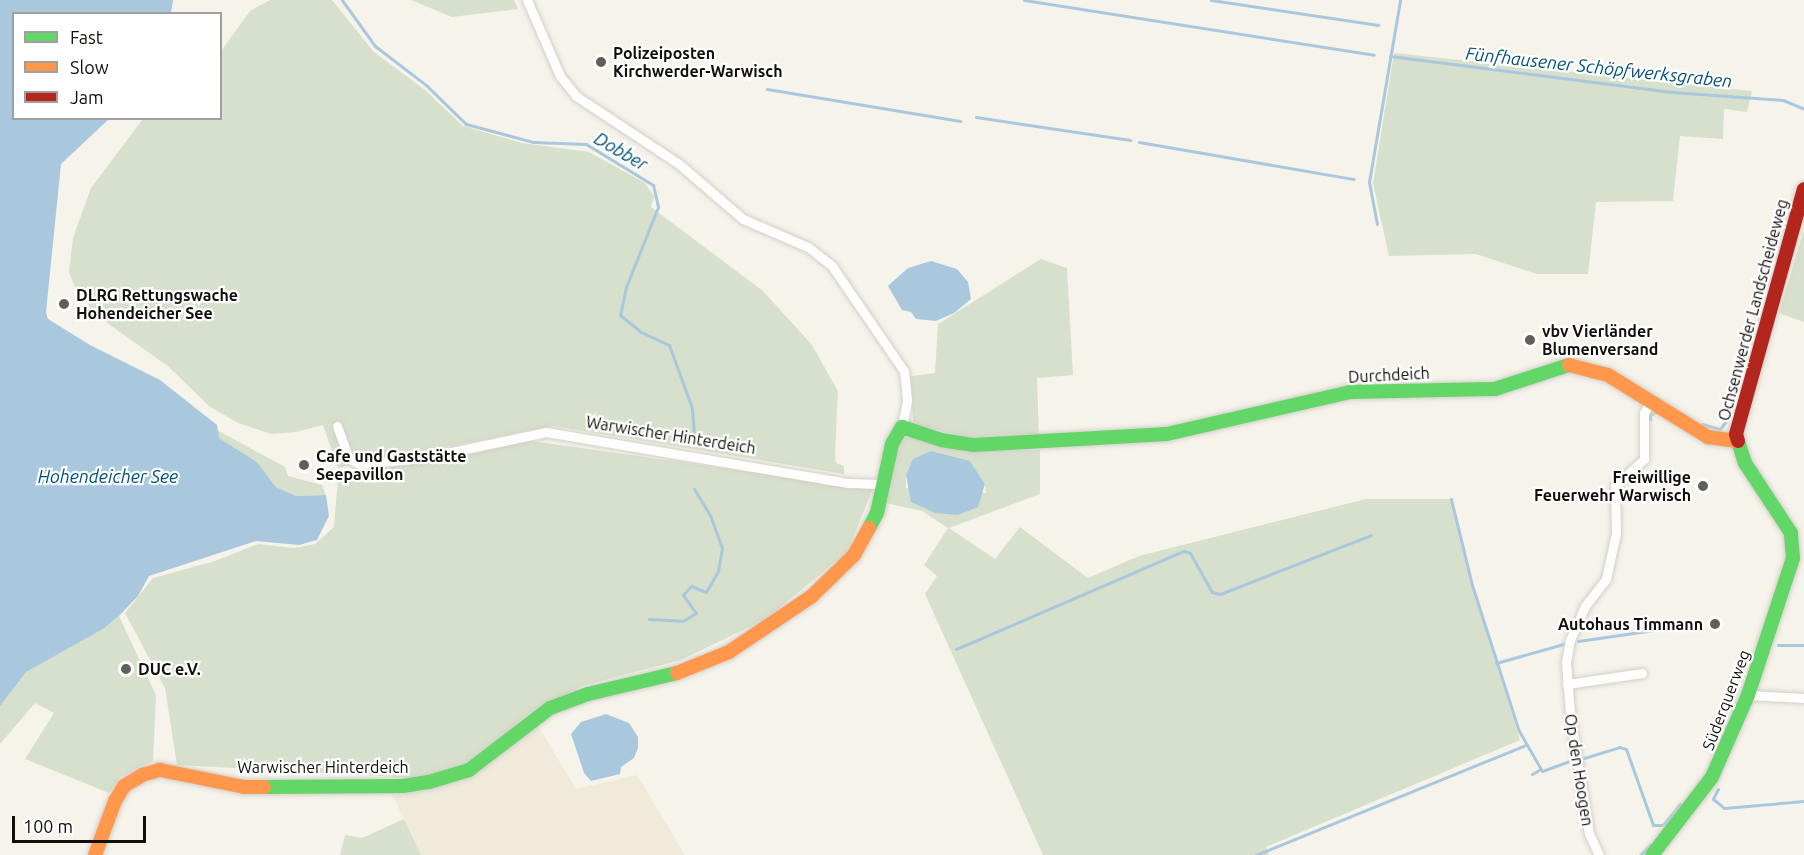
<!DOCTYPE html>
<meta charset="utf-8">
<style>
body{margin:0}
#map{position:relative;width:1804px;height:855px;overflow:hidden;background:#f6f3eb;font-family:Ubuntu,sans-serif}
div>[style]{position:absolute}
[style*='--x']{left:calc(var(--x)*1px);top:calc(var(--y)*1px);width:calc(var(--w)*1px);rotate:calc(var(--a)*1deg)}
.built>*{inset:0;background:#efeada}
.green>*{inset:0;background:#d7e0cc}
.water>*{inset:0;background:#a9c8de}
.stream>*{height:3px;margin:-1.5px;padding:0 1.5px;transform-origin:1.5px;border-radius:1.5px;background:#a9c8de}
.roads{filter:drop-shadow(0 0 2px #d2cfc9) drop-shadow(0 0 2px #d2cfc9)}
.street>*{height:9px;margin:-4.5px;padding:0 4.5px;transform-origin:4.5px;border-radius:4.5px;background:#fefdfc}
.fast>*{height:14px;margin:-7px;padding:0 7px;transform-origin:7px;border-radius:7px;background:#63d668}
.slow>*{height:14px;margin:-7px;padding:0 7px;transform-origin:7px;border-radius:7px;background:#ff974d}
.jam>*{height:14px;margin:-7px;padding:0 7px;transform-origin:7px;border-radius:7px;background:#b3261e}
.dots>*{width:16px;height:16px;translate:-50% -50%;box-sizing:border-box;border:3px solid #fff;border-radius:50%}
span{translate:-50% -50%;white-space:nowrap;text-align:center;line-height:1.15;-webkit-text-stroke:4.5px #fff;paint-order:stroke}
.poi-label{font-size:16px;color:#110f0a;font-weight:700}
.left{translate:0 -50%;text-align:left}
.right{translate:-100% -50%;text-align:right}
.street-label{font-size:16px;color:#110f0a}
.water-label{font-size:18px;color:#01517d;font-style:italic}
.legend{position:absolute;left:12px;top:12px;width:210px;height:108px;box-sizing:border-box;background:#fff;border:2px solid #a09f9d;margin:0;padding:8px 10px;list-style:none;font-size:18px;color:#110f0a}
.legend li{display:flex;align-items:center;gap:12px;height:30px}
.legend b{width:30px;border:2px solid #a09f9d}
.scale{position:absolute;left:12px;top:816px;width:134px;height:27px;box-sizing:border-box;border:3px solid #110f0a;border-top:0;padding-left:8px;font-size:18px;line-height:21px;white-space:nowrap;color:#110f0a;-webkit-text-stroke:4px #fff;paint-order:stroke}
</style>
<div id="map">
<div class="built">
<div style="clip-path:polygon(537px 724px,576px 789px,637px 775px,685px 855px,421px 855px,389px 788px,422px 791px,464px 776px)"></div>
</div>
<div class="green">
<div style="clip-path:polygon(270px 0,332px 0,374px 52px,425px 90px,463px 126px,522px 143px,589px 152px,645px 183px,654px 196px,651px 207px,763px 291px,812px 345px,838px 391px,835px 457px,836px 463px,844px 466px,844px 474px,553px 426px,338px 468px,323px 425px,296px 432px,271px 434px,238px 423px,209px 406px,169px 367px,96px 315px,75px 288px,69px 272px,73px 238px,91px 188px,143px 119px,220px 118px,221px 51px,250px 11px)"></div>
<div style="clip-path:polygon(411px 0,514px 0,518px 9px,452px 17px)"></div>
<div style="clip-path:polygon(1394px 53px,1752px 91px,1747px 112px,1724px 109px,1723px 139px,1680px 136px,1673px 201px,1596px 202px,1588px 274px,1537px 274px,1476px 254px,1389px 256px,1373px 183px)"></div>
<div style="clip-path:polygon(1804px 230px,1804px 322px,1779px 313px)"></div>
<div style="clip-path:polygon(1041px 259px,1067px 268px,1073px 375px,1037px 378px,1039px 438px,970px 438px,916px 425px,913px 422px,911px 376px,935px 373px,938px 324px)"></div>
<div style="clip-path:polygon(217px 430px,285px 467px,288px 476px,322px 485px,326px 495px,296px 496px,276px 487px,257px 462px,219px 438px)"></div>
<div style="clip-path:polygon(evenodd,909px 436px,969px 451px,1040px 450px,1040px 494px,949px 528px,995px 559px,1020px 527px,1088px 578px,1139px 556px,1366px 499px,1451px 499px,1472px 585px,1520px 740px,1266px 847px,1269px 855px,1043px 855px,925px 594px,937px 576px,924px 565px,948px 528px,922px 511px,881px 502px,896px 444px,909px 436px,913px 459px,970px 461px,985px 484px,986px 493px,906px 488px,906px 475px,913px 459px)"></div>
<div style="clip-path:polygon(531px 441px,873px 489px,847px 552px,766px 619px,681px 660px,582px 686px,525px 717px,486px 751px,459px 767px,417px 778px,177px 765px,165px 688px,125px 613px,153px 578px,215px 561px,258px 544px,294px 548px,315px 544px,334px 527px,338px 477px)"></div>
<div style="clip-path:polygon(119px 616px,156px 695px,153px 761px,121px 777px,109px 793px,25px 759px,54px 713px,35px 703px,0 744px,0 706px,25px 672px,103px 629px)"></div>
<div style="clip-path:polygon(404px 819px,421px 855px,340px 855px,345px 835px,362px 838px)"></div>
</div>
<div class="water">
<div style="clip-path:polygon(0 0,173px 0,171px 13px,14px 14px,14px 118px,109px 119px,61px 164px,46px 312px,48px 319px,90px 345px,160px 380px,217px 425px,219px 438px,257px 462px,276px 487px,296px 496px,326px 495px,329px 516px,317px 540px,299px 545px,256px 541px,149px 576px,138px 596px,119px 616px,103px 629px,26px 672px,0 706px)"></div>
<div style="clip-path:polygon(931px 261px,957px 269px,968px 282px,971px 299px,954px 313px,936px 321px,916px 319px,911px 312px,902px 310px,888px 286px,908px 268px)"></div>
<div style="clip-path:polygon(931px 451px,970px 461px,985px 484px,978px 507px,958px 515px,935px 513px,911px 502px,906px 475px,913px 459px)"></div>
<div style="clip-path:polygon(606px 714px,629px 723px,638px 737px,638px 748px,634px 758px,621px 767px,620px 774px,591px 781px,584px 773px,571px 734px,581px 722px)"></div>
</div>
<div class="stream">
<div style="--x:342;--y:0;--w:57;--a:54.3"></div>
<div style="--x:375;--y:46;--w:64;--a:37.4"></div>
<div style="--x:426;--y:85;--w:56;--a:44.3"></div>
<div style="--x:466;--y:124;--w:69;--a:15"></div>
<div style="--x:533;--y:142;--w:53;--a:2.2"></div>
<div style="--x:586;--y:144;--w:79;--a:31.5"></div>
<div style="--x:653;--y:185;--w:23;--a:77"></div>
<div style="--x:658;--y:207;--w:86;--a:111.8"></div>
<div style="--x:626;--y:287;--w:29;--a:102"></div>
<div style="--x:620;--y:315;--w:27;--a:39"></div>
<div style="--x:641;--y:332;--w:31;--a:25"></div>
<div style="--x:669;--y:345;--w:67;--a:69.9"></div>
<div style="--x:692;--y:408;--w:26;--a:86"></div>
<div style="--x:1024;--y:0;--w:354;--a:8.9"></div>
<div style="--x:1211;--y:0;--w:169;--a:8.5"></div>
<div style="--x:1390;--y:56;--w:284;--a:7.3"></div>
<div style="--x:1672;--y:92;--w:111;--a:4.1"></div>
<div style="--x:1783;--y:100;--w:23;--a:23"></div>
<div style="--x:767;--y:89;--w:196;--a:9.4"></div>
<div style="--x:976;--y:117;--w:156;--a:8.5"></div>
<div style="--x:1139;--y:142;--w:218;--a:9.8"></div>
<div style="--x:1377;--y:224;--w:43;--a:-100.8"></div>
<div style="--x:1369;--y:182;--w:185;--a:-80.3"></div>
<div style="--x:1650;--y:419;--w:5;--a:-90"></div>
<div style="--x:1650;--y:414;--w:8;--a:-14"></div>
<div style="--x:1702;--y:424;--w:19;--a:16"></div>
<div style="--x:1720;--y:429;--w:15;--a:-53"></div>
<div style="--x:1451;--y:499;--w:89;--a:76.3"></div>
<div style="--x:1472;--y:585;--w:153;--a:72.2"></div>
<div style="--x:1519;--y:731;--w:46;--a:60.1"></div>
<div style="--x:1542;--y:771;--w:32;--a:-20"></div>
<div style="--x:649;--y:619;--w:34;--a:3"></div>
<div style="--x:683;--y:621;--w:15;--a:-32"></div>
<div style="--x:696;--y:613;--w:22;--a:-126"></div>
<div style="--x:683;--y:595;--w:12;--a:-48"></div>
<div style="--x:691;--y:586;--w:16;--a:22"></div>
<div style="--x:706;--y:592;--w:24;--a:-60"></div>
<div style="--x:718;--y:571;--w:23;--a:-80"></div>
<div style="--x:722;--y:548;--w:33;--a:-110"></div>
<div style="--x:711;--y:517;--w:33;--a:-121"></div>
<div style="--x:1578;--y:641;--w:91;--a:-8.2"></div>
<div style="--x:1778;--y:645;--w:26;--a:0"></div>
<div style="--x:956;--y:649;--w:248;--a:-23.3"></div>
<div style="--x:1184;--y:551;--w:6;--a:18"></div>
<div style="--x:1190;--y:553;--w:45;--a:60.6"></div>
<div style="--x:1212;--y:592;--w:8;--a:14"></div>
<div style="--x:1220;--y:594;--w:162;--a:-21.3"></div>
<div style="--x:1496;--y:663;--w:70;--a:-15.8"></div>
<div style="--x:1584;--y:758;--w:37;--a:-17"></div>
<div style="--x:1619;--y:747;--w:7;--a:16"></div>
<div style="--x:1626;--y:749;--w:81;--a:70.4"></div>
<div style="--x:1653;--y:825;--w:10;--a:0"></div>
<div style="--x:1663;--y:825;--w:27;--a:-51"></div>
<div style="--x:1532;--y:774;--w:8;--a:-30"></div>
<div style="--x:1718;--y:789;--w:11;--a:117"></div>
<div style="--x:1713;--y:799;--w:14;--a:39"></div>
<div style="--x:1724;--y:808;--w:80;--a:-5"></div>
<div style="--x:1256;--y:855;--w:292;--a:-22.2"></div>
<div style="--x:1640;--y:855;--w:14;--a:-45"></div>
</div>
<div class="roads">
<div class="street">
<div style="--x:527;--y:0;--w:83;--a:66.5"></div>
<div style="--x:560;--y:76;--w:26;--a:51"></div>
<div style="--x:576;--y:96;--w:123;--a:33.4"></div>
<div style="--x:679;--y:164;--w:84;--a:40.7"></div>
<div style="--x:743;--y:219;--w:71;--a:23.3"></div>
<div style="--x:808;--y:247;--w:31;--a:38"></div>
<div style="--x:832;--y:266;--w:127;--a:55.6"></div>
<div style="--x:904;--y:371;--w:30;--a:84"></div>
<div style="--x:907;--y:401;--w:26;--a:101"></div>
<div style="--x:337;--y:426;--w:35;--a:70"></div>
<div style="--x:349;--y:459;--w:12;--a:24"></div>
<div style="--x:360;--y:464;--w:63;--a:-5.4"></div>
<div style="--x:423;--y:458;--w:126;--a:-11.9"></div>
<div style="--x:546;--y:432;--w:307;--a:9.6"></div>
<div style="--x:849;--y:483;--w:32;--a:2"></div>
<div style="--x:1567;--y:684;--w:76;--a:-8.3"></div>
<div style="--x:1748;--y:695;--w:56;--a:3.1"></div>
<div style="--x:1599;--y:855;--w:23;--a:-115"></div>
<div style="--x:1589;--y:834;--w:121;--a:-99"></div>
<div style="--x:1570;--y:714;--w:52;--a:-94.4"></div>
<div style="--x:1566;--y:662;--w:22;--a:-80"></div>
<div style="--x:1570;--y:640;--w:37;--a:-66"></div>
<div style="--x:1585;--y:606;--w:34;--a:-52"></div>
<div style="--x:1606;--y:579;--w:47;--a:-77.7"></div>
<div style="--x:1616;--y:533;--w:47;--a:-91.2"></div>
<div style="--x:1615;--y:486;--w:40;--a:-43"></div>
<div style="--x:1644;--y:459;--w:46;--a:-90"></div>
<div style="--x:1644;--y:413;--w:15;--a:-62"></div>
</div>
<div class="fast">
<div style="--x:869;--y:528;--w:17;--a:-62"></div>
<div style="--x:877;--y:513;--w:71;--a:-77.7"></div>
<div style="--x:892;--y:444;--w:20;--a:-60"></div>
<div style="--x:902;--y:427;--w:41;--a:18.4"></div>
<div style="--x:941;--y:440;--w:33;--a:9"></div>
<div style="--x:974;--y:445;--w:193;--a:-3.3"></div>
<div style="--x:1167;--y:434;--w:188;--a:-12.9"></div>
<div style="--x:1350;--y:392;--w:145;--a:-1.2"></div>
<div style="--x:1495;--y:389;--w:78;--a:-18"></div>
<div style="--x:264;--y:787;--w:139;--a:-0.4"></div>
<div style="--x:403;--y:786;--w:26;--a:-9"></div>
<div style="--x:429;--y:782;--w:42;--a:-16.7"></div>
<div style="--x:469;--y:770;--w:102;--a:-37.4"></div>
<div style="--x:550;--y:708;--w:40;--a:-20.2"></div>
<div style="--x:588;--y:694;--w:91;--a:-13.3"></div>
<div style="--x:1652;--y:855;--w:98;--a:-52.4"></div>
<div style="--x:1712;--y:777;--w:90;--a:-66.3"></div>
<div style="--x:1748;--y:695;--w:144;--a:-71.8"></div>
<div style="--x:1793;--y:558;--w:25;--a:-95"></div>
<div style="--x:1791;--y:533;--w:84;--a:-123.3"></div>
<div style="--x:1745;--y:463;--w:23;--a:-108"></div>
</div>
<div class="slow">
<div style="--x:1569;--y:365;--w:40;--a:14.4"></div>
<div style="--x:1608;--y:375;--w:118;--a:31.8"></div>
<div style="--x:1708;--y:437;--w:28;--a:8"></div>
<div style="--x:677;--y:673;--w:56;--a:-22"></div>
<div style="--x:729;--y:652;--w:100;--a:-34"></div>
<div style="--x:812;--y:596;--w:59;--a:-44.3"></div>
<div style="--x:854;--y:555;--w:31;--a:-61"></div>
<div style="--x:95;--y:855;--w:58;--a:-69.7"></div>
<div style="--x:115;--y:801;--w:17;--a:-59"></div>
<div style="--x:124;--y:786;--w:21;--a:-31"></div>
<div style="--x:142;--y:775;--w:19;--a:-16"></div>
<div style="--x:160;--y:770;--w:86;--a:11.4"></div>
<div style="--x:244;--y:787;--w:20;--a:0"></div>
</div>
<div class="jam">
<div style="--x:1738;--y:441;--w:7;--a:-106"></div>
<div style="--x:1736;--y:434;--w:254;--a:-74.5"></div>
</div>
</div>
<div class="dots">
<div style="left:601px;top:62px;background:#615f59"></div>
<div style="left:64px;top:304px;background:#615f59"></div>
<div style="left:1530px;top:340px;background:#615f59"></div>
<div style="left:304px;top:465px;background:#615f59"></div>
<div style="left:1703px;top:486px;background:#615f59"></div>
<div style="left:1715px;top:624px;background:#615f59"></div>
<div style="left:126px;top:669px;background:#615f59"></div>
</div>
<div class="poi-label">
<span class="left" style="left:613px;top:62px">Polizeiposten<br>Kirchwerder-Warwisch</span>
<span class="left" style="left:76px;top:304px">DLRG Rettungswache<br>Hohendeicher See</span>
<span class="left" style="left:1542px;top:340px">vbv Vierländer<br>Blumenversand</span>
<span class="left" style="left:316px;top:465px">Cafe und Gaststätte<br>Seepavillon</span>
<span class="right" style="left:1691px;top:486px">Freiwillige<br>Feuerwehr Warwisch</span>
<span class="right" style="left:1703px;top:624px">Autohaus Timmann</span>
<span class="left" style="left:138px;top:669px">DUC e.V.</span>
</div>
<div class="street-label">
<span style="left:1753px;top:310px;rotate:-75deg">Ochsenwerder Landscheideweg</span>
<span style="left:1389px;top:375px;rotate:-3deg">Durchdeich</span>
<span style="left:671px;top:435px;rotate:9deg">Warwischer Hinterdeich</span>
<span style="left:1726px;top:700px;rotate:-69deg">Süderquerweg</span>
<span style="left:323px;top:767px">Warwischer Hinterdeich</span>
<span style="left:1579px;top:770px;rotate:81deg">Op den Hoogen</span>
</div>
<div class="water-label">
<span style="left:1599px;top:67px;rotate:6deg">Fünfhausener Schöpfwerksgraben</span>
<span style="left:621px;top:151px;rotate:30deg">Dobber</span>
<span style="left:108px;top:476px">Hohendeicher See</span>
</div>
<ul class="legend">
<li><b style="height:8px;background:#63d668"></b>Fast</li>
<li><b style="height:8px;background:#ff974d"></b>Slow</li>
<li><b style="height:8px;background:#b3261e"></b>Jam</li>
</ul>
<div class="scale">100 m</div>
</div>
